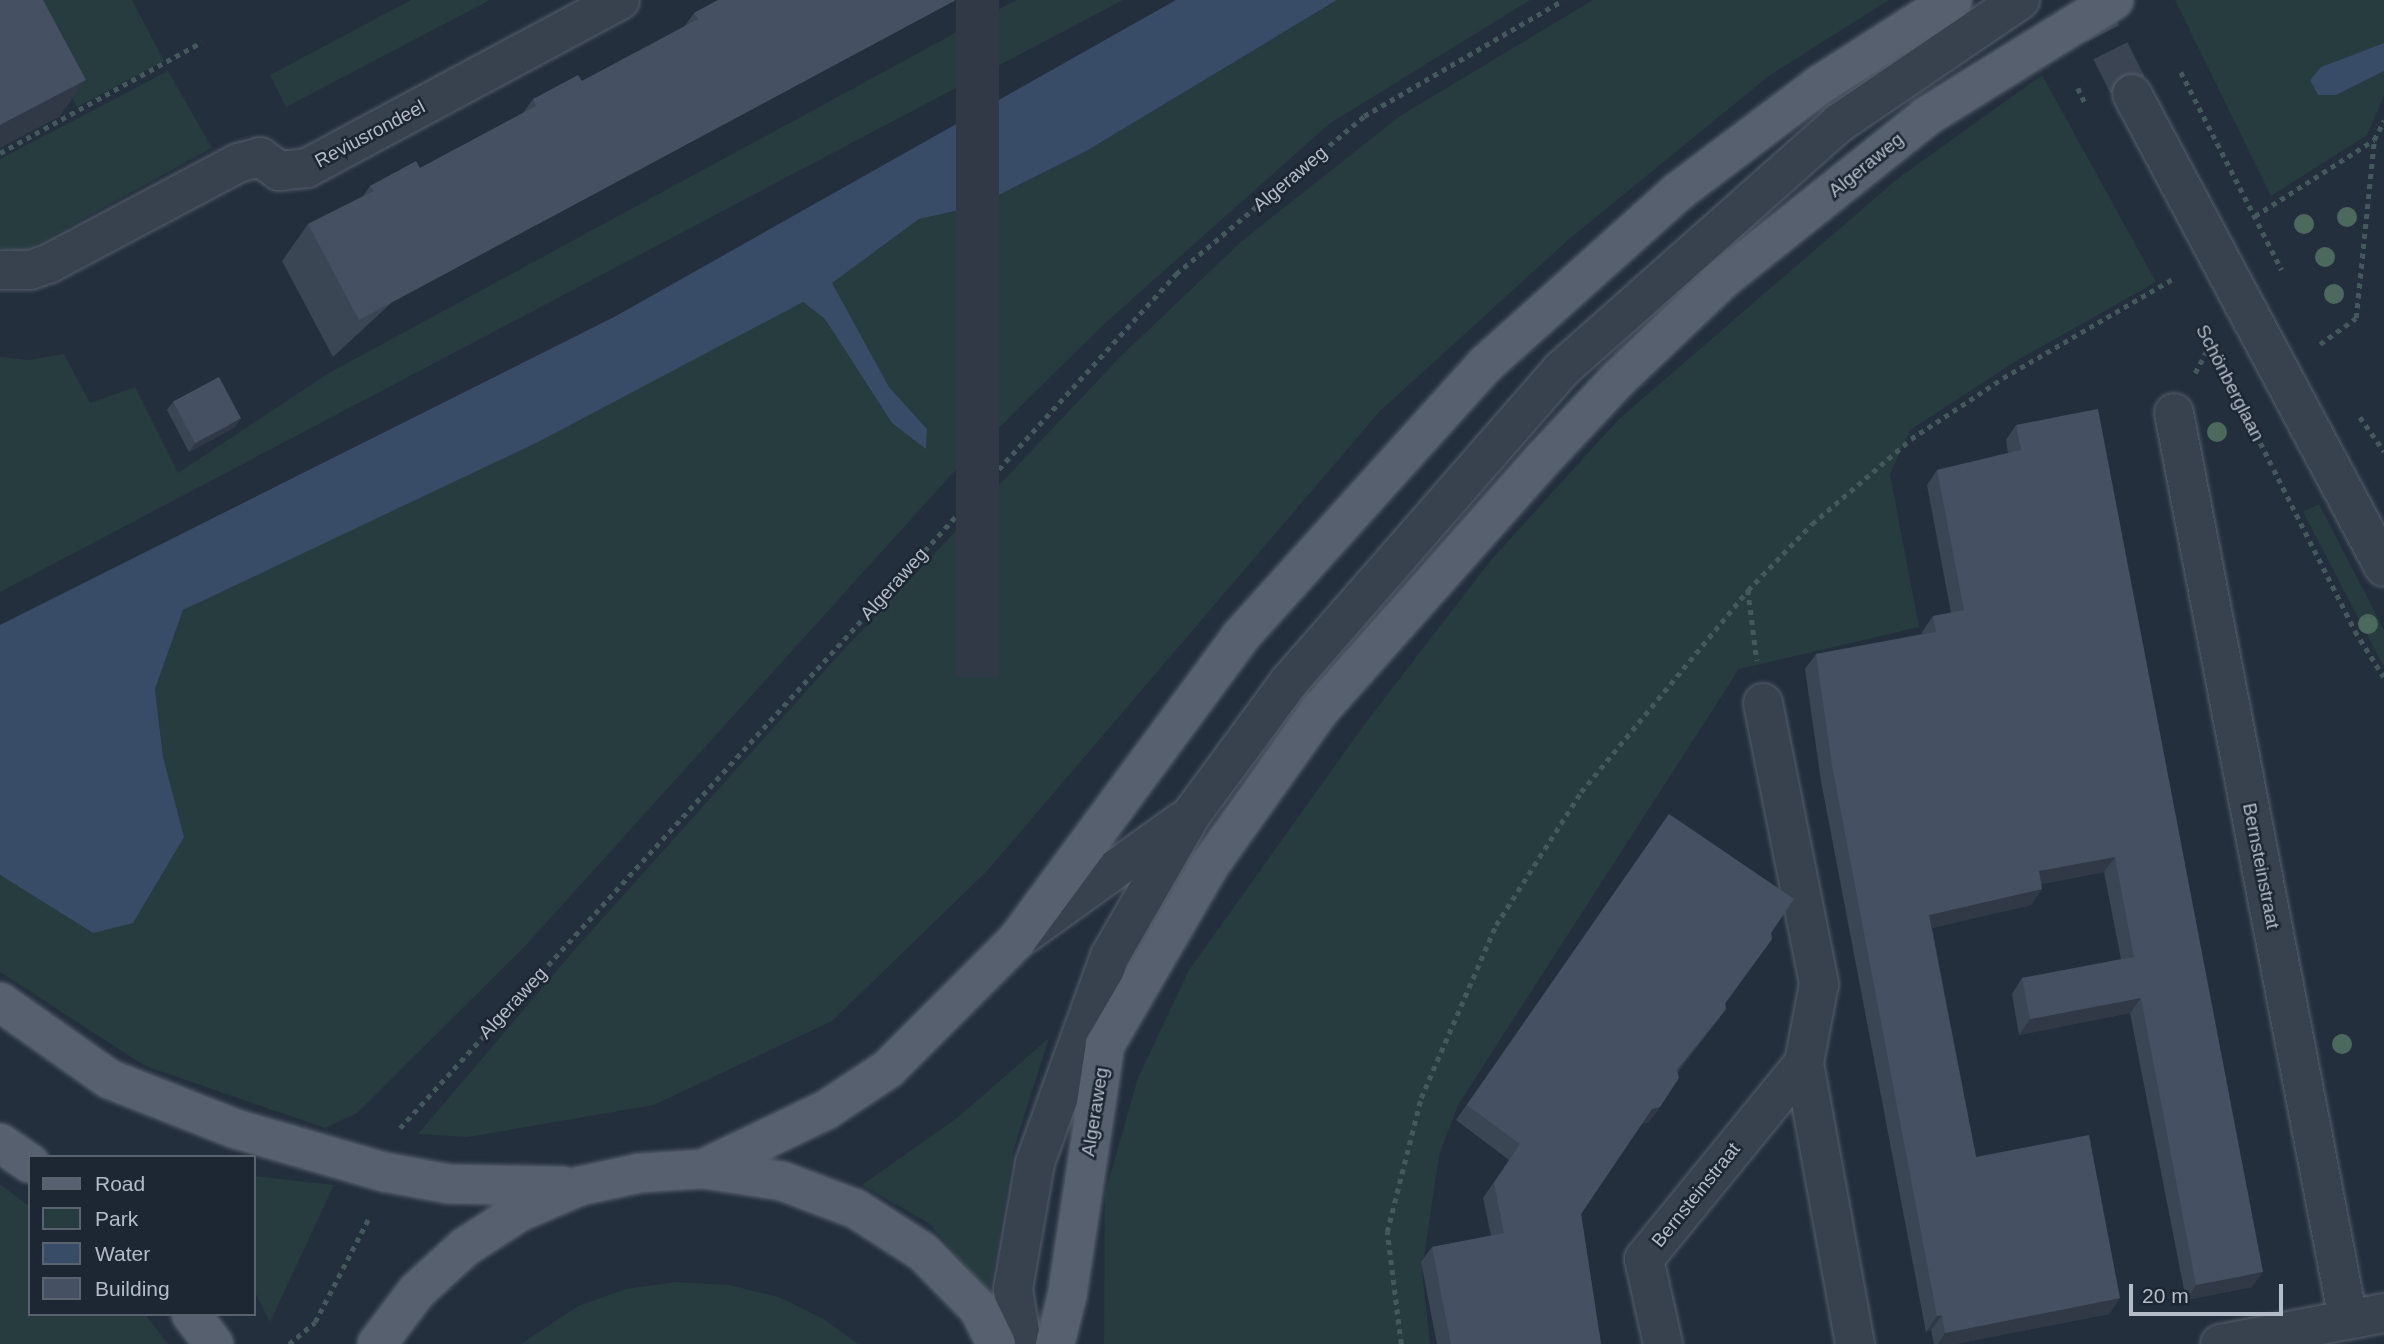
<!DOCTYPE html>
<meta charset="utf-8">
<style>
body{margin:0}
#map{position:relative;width:2384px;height:1344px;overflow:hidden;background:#242f3e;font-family:Helvetica,sans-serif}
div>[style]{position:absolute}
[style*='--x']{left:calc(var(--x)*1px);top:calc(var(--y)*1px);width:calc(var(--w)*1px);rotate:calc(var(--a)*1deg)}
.green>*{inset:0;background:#263c3f}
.water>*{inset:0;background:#394c67}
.minor-tunnel>*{height:38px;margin-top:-19px;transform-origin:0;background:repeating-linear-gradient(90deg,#3a4453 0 38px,transparent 0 57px)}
.path>*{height:4.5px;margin-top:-2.25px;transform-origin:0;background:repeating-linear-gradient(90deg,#44595c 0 5px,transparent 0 10px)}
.roads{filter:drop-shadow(0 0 2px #565f6c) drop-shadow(0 0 2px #565f6c)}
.minor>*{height:38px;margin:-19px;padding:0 19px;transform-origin:19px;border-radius:19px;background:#38414e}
.major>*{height:38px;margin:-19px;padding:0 19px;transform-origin:19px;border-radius:19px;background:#56606e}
.trees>*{width:20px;height:20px;margin:-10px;border-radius:50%;background:#4b6a5d}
.wall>*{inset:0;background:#3b4654}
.shaded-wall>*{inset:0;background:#303945;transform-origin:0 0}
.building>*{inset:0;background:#455162;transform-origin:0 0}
span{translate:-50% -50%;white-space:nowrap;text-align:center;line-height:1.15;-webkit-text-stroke:5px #1d2633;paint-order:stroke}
.street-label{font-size:19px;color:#b4bcc9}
.legend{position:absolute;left:28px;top:1155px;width:228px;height:161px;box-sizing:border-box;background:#1d2633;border:2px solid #59626f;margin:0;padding:9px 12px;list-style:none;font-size:21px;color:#b4bcc9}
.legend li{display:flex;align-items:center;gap:14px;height:35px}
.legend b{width:35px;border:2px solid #59626f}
.scale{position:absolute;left:2129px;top:1284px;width:154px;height:32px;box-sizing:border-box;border:4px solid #b4bcc9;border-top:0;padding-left:9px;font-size:21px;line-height:24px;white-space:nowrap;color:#b4bcc9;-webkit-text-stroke:5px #1d2633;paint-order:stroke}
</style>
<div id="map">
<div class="green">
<div style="clip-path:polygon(21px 0,132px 0,164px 61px,77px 107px)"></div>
<div style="clip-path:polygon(411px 0,490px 0,286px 107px,270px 75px)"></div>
<div style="clip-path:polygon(1016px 0,1123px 0,0 592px,0 357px,29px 360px,64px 354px,90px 403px,135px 387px,178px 473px,329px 373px)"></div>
<div style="clip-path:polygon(1337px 0,1530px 0,1329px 124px,1103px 325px,950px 476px,526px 945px,357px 1113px,325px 1128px,145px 1066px,0 972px,0 875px,93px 933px,163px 757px,155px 689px,183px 610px,803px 302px,825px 319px,892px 423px,927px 429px,889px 387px,831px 283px,919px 219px,977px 206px,1088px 150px)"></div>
<div style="clip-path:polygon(1593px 0,1889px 0,1770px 75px,1568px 240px,1380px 411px,987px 871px,832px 1021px,654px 1105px,468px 1137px,418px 1134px,577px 947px,835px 659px,1120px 357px,1242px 241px,1400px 116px)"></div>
<div style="clip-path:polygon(2175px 0,2384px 0,2384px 43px,2321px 67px,2310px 80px,2318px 95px,2336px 95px,2384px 71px,2384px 96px,2367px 135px,2271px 196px)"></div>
<div style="clip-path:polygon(168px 71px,212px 148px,45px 240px,20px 251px,0 248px,0 159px)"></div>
<div style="clip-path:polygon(2042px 75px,2156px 282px,2016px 361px,1910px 430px,1890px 474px,1919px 627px,1739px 669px,1458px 1105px,1439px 1155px,1422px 1271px,1430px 1344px,1104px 1344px,1105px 1193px,1138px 1078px,1189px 970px,1364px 725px,1491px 560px,1619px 419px,1896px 180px)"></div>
<div style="clip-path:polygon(2319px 504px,2384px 630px,2384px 667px,2303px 512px)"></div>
<div style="clip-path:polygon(1049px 1038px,1014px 1148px,989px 1294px,930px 1224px,862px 1185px,957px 1118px)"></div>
<div style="clip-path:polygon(254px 1176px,334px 1185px,270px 1322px,254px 1290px)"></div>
<div style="clip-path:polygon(0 1184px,30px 1207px,30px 1314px,145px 1314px,168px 1344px,0 1344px)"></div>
<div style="clip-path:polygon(677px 1282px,729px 1285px,779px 1297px,825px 1320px,858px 1344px,521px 1344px,578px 1306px,626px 1289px)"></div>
</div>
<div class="water">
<div style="clip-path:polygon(1176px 0,1337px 0,1088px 150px,977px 206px,919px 219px,832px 283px,889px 387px,927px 429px,926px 449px,892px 423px,825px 319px,803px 302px,538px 442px,183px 610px,155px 689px,163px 757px,184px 837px,133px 923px,93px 933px,0 875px,0 625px,616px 316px)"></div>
<div style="clip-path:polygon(2384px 43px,2384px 71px,2336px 95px,2318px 95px,2310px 80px,2321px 67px)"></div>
</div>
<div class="minor-tunnel">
<div style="--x:2085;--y:0;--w:105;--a:63.4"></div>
</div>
<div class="path">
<div style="--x:2181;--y:72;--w:222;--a:63"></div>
<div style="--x:2078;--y:88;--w:17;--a:65"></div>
<div style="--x:0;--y:153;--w:230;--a:-28.8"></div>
<div style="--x:2255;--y:216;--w:141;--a:-32.6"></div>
<div style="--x:2374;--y:140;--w:22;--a:-63"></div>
<div style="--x:2320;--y:344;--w:44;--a:-35.8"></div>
<div style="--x:2356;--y:318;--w:179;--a:-84.2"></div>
<div style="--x:2195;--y:373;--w:34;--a:-62"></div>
<div style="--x:2247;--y:416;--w:241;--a:63.3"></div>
<div style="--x:2355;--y:631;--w:54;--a:57.8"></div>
<div style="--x:2360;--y:417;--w:42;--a:54.8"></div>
<div style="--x:1748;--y:590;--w:71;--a:82.7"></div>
<div style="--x:400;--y:1128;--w:1154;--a:-47.74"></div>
<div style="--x:1176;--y:274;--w:246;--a:-40"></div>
<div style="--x:1364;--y:116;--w:230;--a:-30.2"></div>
<div style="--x:289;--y:1344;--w:34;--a:-40"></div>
<div style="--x:315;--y:1322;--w:119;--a:-62.6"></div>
<div style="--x:1401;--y:1344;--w:113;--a:-97.1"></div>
<div style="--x:1387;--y:1232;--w:138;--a:-75.8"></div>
<div style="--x:1421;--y:1098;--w:189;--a:-66.6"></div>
<div style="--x:1496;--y:925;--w:158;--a:-57.4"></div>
<div style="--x:1581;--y:792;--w:262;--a:-50.4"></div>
<div style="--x:1748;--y:590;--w:92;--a:-45.9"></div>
<div style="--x:1812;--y:524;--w:130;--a:-40.6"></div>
<div style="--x:1911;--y:439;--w:110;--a:-33.5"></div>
<div style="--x:2003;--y:378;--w:198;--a:-30.3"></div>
</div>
<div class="roads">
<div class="minor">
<div style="--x:2132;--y:94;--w:536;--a:61.95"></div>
<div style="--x:0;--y:270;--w:30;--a:0"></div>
<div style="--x:30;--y:270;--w:21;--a:-19"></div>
<div style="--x:50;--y:263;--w:213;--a:-28"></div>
<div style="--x:238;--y:163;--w:23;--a:-15"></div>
<div style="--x:260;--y:157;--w:24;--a:36"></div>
<div style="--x:279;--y:171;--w:28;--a:-6"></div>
<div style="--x:307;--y:168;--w:355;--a:-28.2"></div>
<div style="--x:2174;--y:413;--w:923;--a:79.13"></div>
<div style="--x:1763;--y:703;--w:287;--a:78.7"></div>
<div style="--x:1819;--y:984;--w:80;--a:100.8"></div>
<div style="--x:1804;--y:1063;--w:286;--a:79.7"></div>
<div style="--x:1025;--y:934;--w:192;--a:-35.7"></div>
<div style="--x:1022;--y:1344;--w:56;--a:-99.3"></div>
<div style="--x:1013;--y:1289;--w:128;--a:-80.1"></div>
<div style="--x:1035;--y:1163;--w:220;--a:-70.1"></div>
<div style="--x:1110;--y:956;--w:163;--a:-60.1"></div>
<div style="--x:1191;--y:815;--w:165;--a:-53.6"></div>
<div style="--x:1289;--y:682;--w:414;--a:-48.9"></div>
<div style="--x:1561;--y:370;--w:372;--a:-41.6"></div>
<div style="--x:1839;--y:123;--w:219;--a:-34.2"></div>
<div style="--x:1663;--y:1344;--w:87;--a:-102.6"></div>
<div style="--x:1644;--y:1259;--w:253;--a:-50.8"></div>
<div style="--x:2220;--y:1344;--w:167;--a:-10.7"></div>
</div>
<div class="major">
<div style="--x:0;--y:1002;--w:133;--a:35.2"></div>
<div style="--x:109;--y:1079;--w:136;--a:21.5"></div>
<div style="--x:236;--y:1129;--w:154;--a:16.2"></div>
<div style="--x:384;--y:1172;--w:66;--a:10.5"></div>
<div style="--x:449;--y:1184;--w:114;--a:1"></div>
<div style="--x:0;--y:1143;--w:36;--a:34"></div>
<div style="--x:703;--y:1169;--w:136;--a:-25.6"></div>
<div style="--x:826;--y:1110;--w:74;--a:-33.5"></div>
<div style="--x:888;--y:1069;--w:182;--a:-45"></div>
<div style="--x:1017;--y:940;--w:376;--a:-53.6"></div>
<div style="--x:1240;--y:637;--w:367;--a:-48"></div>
<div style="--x:1486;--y:364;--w:259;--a:-41.9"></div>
<div style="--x:1679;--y:191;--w:178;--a:-37"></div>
<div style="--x:1821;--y:84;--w:156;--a:-32.7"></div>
<div style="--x:191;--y:1314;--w:38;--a:53"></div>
<div style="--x:377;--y:1344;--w:66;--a:-53"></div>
<div style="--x:417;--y:1291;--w:65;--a:-42.5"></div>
<div style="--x:465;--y:1247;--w:64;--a:-32.9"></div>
<div style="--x:519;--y:1212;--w:66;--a:-23.1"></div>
<div style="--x:580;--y:1186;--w:61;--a:-12.2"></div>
<div style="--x:640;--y:1173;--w:63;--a:-3.6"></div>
<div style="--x:703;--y:1169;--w:80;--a:8.6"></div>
<div style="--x:782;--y:1181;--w:79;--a:20.7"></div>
<div style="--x:856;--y:1209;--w:80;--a:32.7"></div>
<div style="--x:923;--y:1252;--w:80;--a:45.5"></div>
<div style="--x:979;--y:1309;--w:39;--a:64"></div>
<div style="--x:1055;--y:1344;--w:49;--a:-76"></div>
<div style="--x:1067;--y:1296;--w:254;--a:-81.4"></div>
<div style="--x:1105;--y:1045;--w:207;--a:-59.8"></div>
<div style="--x:1209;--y:866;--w:191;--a:-54.6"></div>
<div style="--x:1320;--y:710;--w:334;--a:-48.4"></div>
<div style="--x:1542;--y:460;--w:110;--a:-46.8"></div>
<div style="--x:1617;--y:380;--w:146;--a:-43.6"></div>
<div style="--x:1723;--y:279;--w:261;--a:-38.6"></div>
<div style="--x:1927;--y:116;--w:220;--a:-31.8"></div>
</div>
</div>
<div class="trees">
<div style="left:2347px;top:217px"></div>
<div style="left:2304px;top:224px"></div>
<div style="left:2325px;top:257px"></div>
<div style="left:2334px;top:294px"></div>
<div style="left:2217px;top:432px"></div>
<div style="left:2368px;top:624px"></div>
<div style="left:2342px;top:1044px"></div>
</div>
<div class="wall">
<div style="clip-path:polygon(718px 0,333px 357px,282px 261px,308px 224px,363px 196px,370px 186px,420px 168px,523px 113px,533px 99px,582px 81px,684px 27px,694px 13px)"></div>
<div style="clip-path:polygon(173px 402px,235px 427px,189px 452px,167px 410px)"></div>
<div style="clip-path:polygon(2016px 425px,2252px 1287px,2186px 1300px,2130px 1013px,2019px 1035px,2012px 994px,2022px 978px,2121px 959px,2104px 872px,2041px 884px,2042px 889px,2031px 905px,1932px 928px,1976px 1157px,2120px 1298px,2109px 1314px,1955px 1344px,1934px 1344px,1931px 1330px,1926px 1332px,1821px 781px,1805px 669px,1816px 654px,1922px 634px,1922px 632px,1933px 616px,1951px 613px,1927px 485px,1937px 470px,2008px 453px,2006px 440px)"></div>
<div style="clip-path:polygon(1669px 814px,1771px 933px,1772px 939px,1725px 1004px,1726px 1009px,1715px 1024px,1678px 1072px,1660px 1107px,1649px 1122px,1641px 1124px,1581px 1214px,1601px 1344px,1437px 1344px,1421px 1262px,1432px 1247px,1491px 1236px,1483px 1198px,1509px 1160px,1456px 1120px)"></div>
</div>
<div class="shaded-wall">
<div style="left:956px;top:0;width:43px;height:677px"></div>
<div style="clip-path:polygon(86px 80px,59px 117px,0 148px,0 125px)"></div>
<div style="clip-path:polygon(241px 419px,235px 427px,189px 452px,195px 443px)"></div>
<div style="clip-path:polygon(2115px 857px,2104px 872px,2028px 887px,2039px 871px)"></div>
<div style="clip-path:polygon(2042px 889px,2031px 905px,1919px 931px,1929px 915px)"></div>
<div style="clip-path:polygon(2141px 998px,2130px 1013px,2019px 1035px,2030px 1019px)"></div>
<div style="clip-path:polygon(1726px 1009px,1715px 1024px,1666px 1086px,1677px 1070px)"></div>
<div style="clip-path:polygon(1660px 1107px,1649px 1122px,1641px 1124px,1652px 1109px)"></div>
<div style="clip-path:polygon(2263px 1272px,2252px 1287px,2186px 1300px,2196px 1285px)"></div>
<div style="clip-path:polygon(2120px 1298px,2109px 1314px,1955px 1344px,1938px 1344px,1945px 1333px)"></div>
<div style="clip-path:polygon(1942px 1315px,1931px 1330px,1926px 1332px,1937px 1316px)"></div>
</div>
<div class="building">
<div style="clip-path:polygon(0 0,43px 0,86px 80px,0 125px)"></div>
<div style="clip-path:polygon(718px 0,956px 0,359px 320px,308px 224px,374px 191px,370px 186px,416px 161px,420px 168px,536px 106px,533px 99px,578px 75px,582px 81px,698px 19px,694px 13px)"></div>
<div style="left:219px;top:377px;width:47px;height:52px;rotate:62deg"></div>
<div style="clip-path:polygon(2098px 409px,2263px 1272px,2196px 1285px,2141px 998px,2030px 1019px,2022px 978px,2134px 957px,2115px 857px,2039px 871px,2042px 889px,1929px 915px,1944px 994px,1976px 1157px,2089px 1135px,2120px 1298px,1945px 1333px,1942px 1315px,1937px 1316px,1832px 765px,1816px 654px,1936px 632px,1933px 616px,1964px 610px,1937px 470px,2021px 450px,2016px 425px)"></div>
<div style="clip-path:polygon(1669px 814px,1794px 899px,1771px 933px,1772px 939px,1725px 1003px,1726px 1009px,1677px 1070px,1679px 1078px,1660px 1107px,1652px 1109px,1581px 1214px,1601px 1344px,1451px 1344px,1432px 1247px,1504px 1233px,1494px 1183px,1520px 1144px,1467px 1105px)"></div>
</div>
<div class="street-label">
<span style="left:370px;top:134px;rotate:-28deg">Reviusrondeel</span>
<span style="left:1866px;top:165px;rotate:-39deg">Algeraweg</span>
<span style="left:1290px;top:179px;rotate:-40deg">Algeraweg</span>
<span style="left:2230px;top:383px;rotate:63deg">Schönberglaan</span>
<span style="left:894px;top:584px;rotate:-48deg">Algeraweg</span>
<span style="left:2261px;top:866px;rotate:79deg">Bernsteinstraat</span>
<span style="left:513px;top:1003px;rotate:-47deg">Algeraweg</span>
<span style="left:1095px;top:1112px;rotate:-81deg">Algeraweg</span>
<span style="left:1696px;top:1195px;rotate:-51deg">Bernsteinstraat</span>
</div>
<ul class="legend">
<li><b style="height:9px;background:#56606e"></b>Road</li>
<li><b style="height:19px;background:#263c3f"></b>Park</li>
<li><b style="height:19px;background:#394c67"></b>Water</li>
<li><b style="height:19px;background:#455162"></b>Building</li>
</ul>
<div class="scale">20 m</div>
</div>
